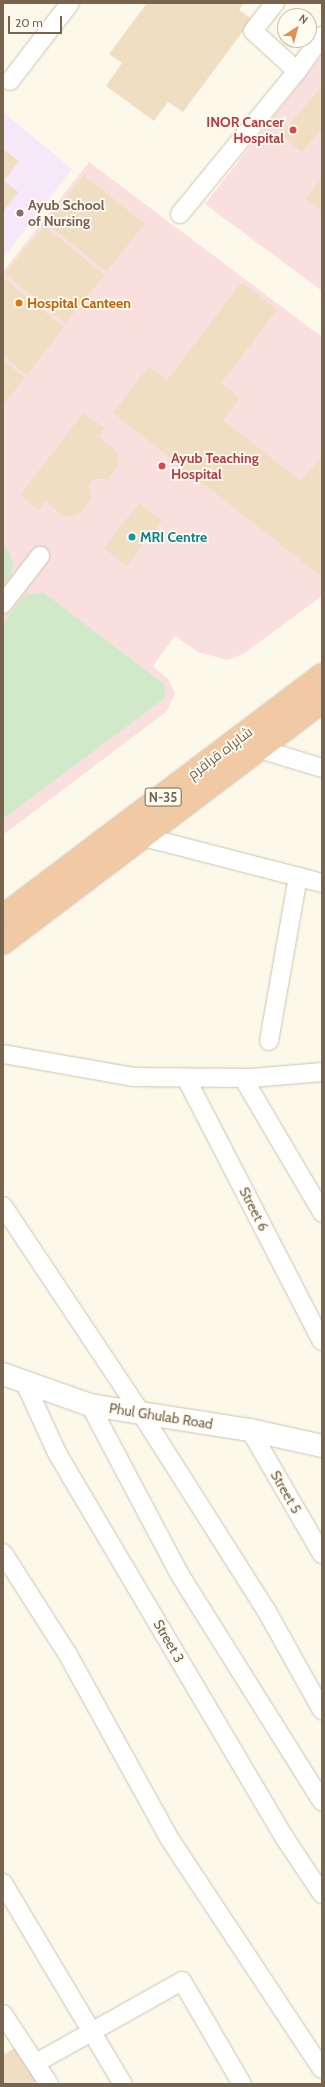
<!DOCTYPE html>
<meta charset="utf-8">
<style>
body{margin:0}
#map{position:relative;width:325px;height:2087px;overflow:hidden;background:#fcf9eb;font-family:Cabin,Cairo,sans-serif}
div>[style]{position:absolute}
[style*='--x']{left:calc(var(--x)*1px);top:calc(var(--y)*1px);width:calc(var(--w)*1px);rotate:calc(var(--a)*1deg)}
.education>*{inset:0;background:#f6e7f9}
.medical>*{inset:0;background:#f9e0de}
.green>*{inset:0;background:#cfe9c9}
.building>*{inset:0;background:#f0dec3;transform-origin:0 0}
.roads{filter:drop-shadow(0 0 1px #cec3b0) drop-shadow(0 0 1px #cec3b0)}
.street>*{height:18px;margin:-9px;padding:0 9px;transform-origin:9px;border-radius:9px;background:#fff}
.secondary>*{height:22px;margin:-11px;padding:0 11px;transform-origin:11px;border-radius:11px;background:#fff}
.highway>*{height:22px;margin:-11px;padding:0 11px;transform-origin:11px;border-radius:11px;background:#f2c9a5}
.dots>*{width:11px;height:11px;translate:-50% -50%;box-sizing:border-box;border:2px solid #fefcf1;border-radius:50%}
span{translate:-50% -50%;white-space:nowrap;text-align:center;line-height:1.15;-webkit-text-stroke:3.5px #fefcf1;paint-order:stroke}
.shield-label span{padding:1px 3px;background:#fefcf1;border:1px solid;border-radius:3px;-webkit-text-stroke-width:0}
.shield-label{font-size:13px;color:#76644e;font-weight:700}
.health-label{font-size:14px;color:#be3a42;font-weight:700}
.right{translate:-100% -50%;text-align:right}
.left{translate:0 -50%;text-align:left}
.education-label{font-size:14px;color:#785e54;font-weight:700}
.food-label{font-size:14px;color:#c56008;font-weight:700}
.culture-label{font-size:14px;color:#0d838f;font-weight:700}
.street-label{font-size:14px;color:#76644e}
.frame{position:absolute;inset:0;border:4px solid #76644e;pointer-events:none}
.north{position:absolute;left:277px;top:8px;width:40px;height:40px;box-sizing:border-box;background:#fefcf1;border:1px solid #c8bfb0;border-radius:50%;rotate:36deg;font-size:11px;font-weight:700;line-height:16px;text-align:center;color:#76644e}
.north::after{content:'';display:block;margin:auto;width:14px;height:18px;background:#df9056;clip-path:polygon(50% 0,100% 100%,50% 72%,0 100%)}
.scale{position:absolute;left:8px;top:16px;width:54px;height:18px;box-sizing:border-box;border:2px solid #76644e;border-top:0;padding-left:5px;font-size:12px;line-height:14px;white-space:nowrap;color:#76644e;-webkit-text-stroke:3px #fefcf1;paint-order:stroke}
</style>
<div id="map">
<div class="education">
<div style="clip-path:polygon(3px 112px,72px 169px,3px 258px)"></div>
</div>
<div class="medical">
<div style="clip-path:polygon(322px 55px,322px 291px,205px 204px)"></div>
<div style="clip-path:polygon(89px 162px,322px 337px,322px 596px,243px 654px,227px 660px,198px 652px,175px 636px,153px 666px,168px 679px,175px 693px,167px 711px,3px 835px,3px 272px)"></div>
</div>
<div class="green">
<div style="clip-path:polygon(3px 546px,9px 551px,13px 564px,11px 576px,3px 586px)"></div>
<div style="clip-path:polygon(44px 593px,164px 684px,165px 698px,3px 819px,3px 624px,25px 595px)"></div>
</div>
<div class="building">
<div style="clip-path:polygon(147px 3px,244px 3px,239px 10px,252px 19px,183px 112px,168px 102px,154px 121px,106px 86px,122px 63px,109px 54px)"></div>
<div style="clip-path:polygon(322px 86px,322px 129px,302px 152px,281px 134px)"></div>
<div style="clip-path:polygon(3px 149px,19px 161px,4px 181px,18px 192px,3px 212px)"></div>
<div style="left:84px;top:175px;width:78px;height:61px;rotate:39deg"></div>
<div style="clip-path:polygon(322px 178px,322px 211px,306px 199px)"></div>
<div style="left:44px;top:226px;width:78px;height:62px;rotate:39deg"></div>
<div style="clip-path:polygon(3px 278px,64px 327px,27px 375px,3px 355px)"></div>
<div style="clip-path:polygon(242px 282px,277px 310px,221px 383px,240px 398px,223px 420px,301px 481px,322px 456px,322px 577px,113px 413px,149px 366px,167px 380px)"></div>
<div style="clip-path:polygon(3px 360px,25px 378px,3px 405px)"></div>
<div style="clip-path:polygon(83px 413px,105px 428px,99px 437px,117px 452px,118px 465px,108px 479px,94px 479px,89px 485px,91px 499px,78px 515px,64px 517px,45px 501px,39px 510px,20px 495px)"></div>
<div style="left:139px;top:503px;width:29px;height:57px;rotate:38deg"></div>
<div style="clip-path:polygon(20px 2045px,41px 2078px,31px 2084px,3px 2084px,3px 2055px)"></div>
</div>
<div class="roads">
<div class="street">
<div style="--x:297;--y:71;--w:43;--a:-54.5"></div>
<div style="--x:10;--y:81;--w:98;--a:-52.4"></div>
<div style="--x:180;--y:214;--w:185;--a:-50.7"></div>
<div style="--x:297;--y:71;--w:59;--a:-137.7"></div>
<div style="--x:253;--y:31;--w:36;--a:-52"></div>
<div style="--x:3;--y:604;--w:61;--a:-52.4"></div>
<div style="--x:260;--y:749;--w:65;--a:17"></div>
<div style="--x:144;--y:837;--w:184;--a:14.5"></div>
<div style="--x:269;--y:1041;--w:167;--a:-80"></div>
<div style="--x:3;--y:1054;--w:132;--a:10"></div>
<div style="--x:133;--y:1077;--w:119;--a:0.5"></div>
<div style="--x:252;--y:1078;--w:70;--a:-4.9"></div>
<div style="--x:186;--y:1078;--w:296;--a:62.7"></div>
<div style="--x:243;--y:1078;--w:156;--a:59.5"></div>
<div style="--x:3;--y:1206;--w:249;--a:56.3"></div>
<div style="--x:141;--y:1413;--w:233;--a:57.6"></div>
<div style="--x:266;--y:1610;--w:115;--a:60.8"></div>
<div style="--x:25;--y:1383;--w:77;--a:65.4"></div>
<div style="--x:57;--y:1453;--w:450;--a:59.4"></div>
<div style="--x:286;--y:1840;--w:65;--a:56.3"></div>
<div style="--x:90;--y:1405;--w:192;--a:62.1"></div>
<div style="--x:180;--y:1575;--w:267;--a:57.9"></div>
<div style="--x:250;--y:1430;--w:143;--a:59.9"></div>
<div style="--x:3;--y:1553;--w:119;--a:57.4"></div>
<div style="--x:67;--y:1653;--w:211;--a:61.1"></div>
<div style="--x:169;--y:1838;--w:277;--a:56.5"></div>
<div style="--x:3;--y:1883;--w:234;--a:59.2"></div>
<div style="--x:3;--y:2014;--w:84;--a:56.7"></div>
<div style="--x:36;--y:2063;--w:167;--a:-29.3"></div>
<div style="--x:182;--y:1981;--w:119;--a:59.8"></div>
</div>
<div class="secondary">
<div style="--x:3;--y:1374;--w:92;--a:19.6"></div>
<div style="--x:90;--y:1405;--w:162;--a:8.9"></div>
<div style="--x:250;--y:1430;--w:74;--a:12.5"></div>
</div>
<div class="highway">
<div style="--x:3;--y:916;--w:400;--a:-37.1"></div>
<div style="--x:3;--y:943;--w:400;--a:-37.1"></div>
</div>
</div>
<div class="dots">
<div style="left:293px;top:130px;background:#e0444e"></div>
<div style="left:20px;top:213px;background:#8d6e63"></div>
<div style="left:19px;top:303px;background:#e8710a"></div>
<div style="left:162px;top:466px;background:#e0444e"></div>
<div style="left:132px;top:537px;background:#0f9aa8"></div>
</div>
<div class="shield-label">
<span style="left:163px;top:797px">N-35</span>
</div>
<div class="health-label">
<span class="right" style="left:284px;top:130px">INOR Cancer<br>Hospital</span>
<span class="left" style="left:171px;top:466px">Ayub Teaching<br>Hospital</span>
</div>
<div class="education-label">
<span class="left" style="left:28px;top:213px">Ayub School<br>of Nursing</span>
</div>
<div class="food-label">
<span class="left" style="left:27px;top:303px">Hospital Canteen</span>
</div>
<div class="culture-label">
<span class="left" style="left:140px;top:537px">MRI Centre</span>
</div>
<div class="street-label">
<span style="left:220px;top:753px;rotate:-37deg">شاہراہ قراقرم</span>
<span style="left:254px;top:1209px;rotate:63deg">Street 6</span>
<span style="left:161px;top:1416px;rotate:9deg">Phul Ghulab Road</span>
<span style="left:286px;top:1492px;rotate:60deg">Street 5</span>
<span style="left:169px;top:1641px;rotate:60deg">Street 3</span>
</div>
<div class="frame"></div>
<div class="north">N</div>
<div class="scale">20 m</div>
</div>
